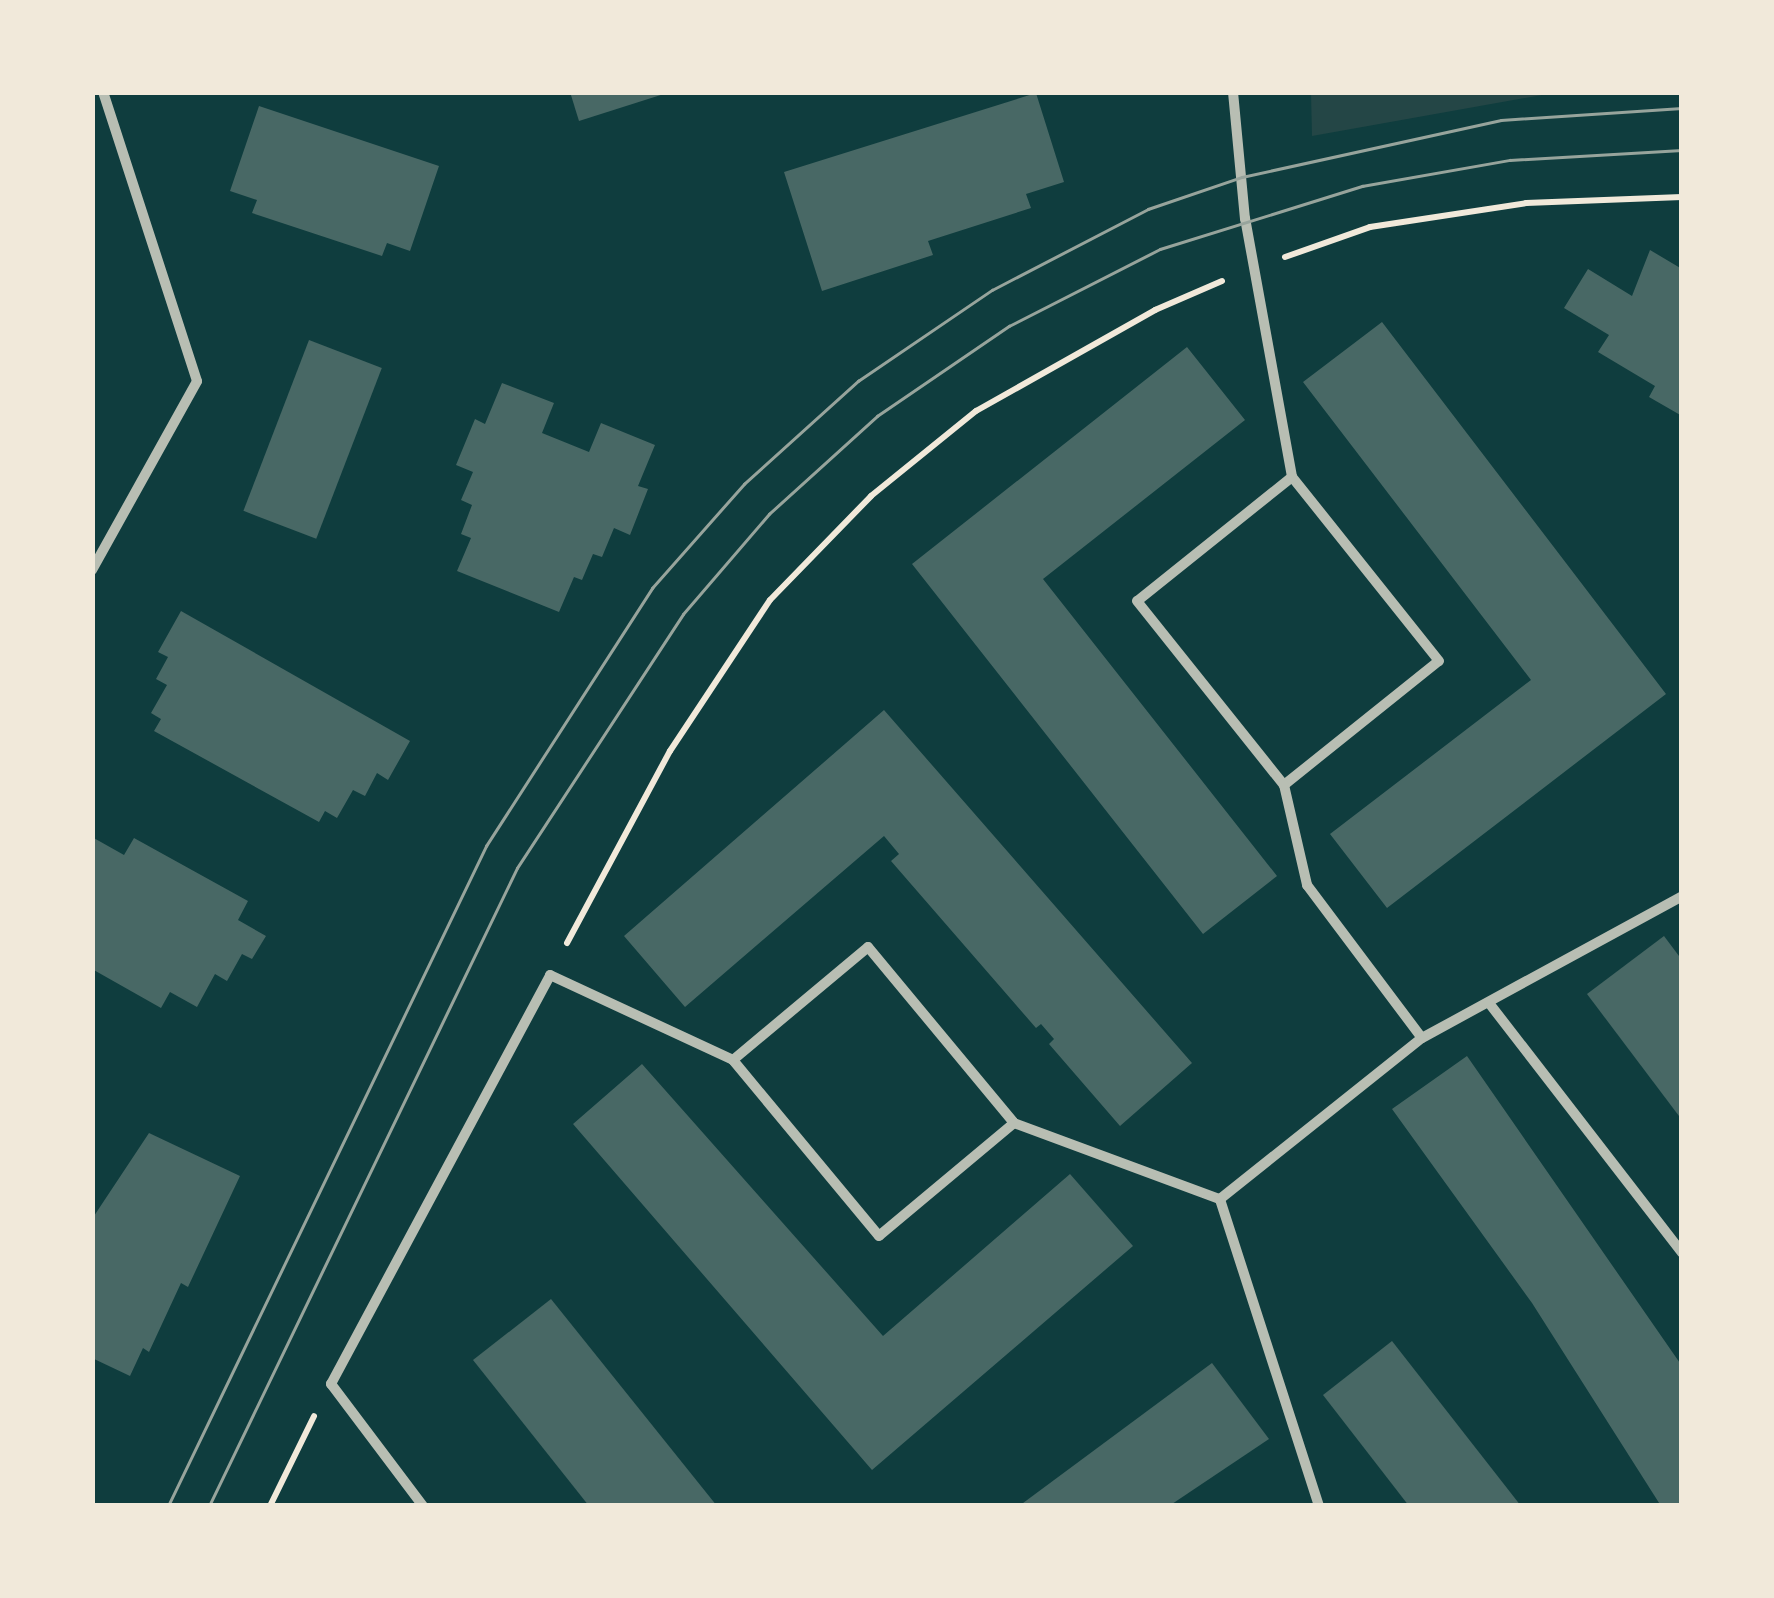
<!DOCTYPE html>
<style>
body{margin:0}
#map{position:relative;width:1774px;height:1598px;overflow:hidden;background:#0f3d3e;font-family:"Crimson Pro",serif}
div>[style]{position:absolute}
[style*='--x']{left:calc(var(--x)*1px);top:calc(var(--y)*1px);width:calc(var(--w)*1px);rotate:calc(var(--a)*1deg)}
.green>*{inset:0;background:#244646}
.building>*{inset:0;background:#486865;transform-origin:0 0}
.path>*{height:6px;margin:-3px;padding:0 3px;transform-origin:3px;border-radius:3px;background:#f1e9da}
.minor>*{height:10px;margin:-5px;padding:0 5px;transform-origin:5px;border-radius:5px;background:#b8beb3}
.tram>*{height:2.5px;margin:-1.25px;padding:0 1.25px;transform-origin:1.25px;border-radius:1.25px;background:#97a49c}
span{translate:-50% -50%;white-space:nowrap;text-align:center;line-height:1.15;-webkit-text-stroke:8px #f1e9da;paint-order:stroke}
.frame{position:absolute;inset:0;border:95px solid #f1e9da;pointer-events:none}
</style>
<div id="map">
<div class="green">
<div style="clip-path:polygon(1311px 93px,1311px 92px,1553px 93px,1312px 136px)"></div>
</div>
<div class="building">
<div style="clip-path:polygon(570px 92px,667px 92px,667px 93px,579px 121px)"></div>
<div style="clip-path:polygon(1036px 93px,1064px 182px,1026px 194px,1031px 208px,928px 241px,933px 255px,822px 291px,784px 172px)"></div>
<div style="clip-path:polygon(259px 106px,439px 166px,410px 251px,387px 243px,382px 256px,252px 213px,257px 200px,230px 191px)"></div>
<div style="clip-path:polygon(1650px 250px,1682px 269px,1682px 416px,1649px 397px,1655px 386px,1598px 352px,1609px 335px,1564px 308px,1588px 269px,1632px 296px)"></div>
<div style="clip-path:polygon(1382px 322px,1666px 694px,1387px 908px,1330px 834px,1531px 680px,1303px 382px)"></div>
<div style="left:309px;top:340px;width:78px;height:183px;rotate:21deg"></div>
<div style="clip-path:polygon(1187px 347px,1245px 420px,1043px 579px,1277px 876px,1203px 934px,912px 564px)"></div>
<div style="clip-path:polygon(502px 383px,554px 403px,542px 433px,589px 452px,601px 423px,655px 445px,638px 486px,648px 489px,630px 535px,614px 528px,602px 557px,593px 554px,582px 580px,574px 577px,559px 612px,457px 571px,471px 538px,461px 534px,472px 505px,461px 500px,473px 472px,456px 465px,475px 419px,485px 424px)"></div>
<div style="clip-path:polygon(181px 611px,410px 741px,388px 780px,377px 773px,365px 796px,353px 790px,337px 818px,325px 811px,319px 822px,154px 731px,161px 719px,151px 713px,167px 685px,156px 679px,168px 657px,158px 652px)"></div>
<div style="clip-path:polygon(884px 710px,1192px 1063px,1120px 1126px,1049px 1044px,1054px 1039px,1041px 1024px,1036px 1028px,891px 861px,899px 854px,884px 836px,685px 1007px,624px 936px)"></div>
<div style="clip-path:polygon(92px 837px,124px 855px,134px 838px,248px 901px,238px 920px,266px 936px,252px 959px,242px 954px,227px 981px,215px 974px,197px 1007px,170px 992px,161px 1008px,92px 969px)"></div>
<div style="clip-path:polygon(1664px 936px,1682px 960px,1682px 1120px,1587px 994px)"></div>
<div style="clip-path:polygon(1467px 1056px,1682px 1366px,1682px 1506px,1661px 1506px,1532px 1303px,1392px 1109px)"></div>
<div style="clip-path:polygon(642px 1064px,883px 1336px,1070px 1174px,1133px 1246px,872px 1470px,573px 1124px)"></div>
<div style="clip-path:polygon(149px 1133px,240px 1176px,188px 1287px,181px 1283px,149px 1352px,143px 1348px,130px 1376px,92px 1358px,92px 1219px)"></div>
<div style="clip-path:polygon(551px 1299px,717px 1506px,589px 1506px,473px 1360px)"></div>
<div style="clip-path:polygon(1392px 1341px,1521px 1506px,1409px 1506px,1323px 1395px)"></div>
<div style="clip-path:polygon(1212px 1363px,1269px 1439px,1169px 1506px,1019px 1506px)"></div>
</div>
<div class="path">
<div style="--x:1285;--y:257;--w:90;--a:-19.4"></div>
<div style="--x:1370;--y:227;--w:158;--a:-8.7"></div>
<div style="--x:1526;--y:203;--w:156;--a:-2.2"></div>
<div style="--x:567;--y:943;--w:218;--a:-61.8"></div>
<div style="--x:670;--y:751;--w:181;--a:-56.5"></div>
<div style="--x:770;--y:600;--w:145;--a:-45.8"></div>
<div style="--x:871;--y:496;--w:135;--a:-39"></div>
<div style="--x:976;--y:411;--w:206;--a:-29.4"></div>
<div style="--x:1155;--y:310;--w:73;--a:-23.4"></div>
<div style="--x:270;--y:1506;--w:100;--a:-63.9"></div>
</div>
<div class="minor">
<div style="--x:1233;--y:92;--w:127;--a:84.6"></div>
<div style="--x:1245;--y:218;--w:263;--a:79.7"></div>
<div style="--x:92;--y:570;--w:216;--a:-60.9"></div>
<div style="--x:197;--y:381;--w:304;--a:-108"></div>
<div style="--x:1284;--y:785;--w:198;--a:-38.7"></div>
<div style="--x:1439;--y:661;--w:236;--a:-128.6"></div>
<div style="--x:1292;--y:477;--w:198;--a:141.3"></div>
<div style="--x:1137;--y:601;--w:236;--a:51.4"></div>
<div style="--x:1284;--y:785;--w:103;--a:77"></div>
<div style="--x:1307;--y:885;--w:191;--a:53.1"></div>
<div style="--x:1489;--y:1003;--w:316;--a:52.3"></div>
<div style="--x:1014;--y:1123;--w:176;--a:140.1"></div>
<div style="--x:879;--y:1236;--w:229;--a:-129.7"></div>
<div style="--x:733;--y:1060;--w:176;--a:-39.9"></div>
<div style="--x:868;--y:947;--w:229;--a:50.3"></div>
<div style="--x:1014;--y:1123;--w:220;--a:20.3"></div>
<div style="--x:423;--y:1506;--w:153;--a:-127"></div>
<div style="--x:331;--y:1384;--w:464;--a:-61.8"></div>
<div style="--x:550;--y:975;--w:202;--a:24.9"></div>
<div style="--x:1319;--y:1506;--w:323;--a:-107.9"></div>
<div style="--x:1220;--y:1199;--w:258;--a:-38.6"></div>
<div style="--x:1422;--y:1038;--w:296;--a:-28.6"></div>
</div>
<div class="tram">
<div style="--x:168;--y:1506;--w:733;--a:-64.27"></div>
<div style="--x:486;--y:846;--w:307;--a:-57.2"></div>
<div style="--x:652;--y:588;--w:139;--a:-48.5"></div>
<div style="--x:744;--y:484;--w:154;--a:-42.1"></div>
<div style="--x:858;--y:381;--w:162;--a:-34.2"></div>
<div style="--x:992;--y:290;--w:176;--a:-27.4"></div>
<div style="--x:1148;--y:209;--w:99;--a:-18.8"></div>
<div style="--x:1242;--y:177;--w:265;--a:-12.4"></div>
<div style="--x:1501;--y:120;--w:181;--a:-3.8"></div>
<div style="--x:209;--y:1506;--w:708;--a:-64.23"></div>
<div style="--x:517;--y:868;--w:303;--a:-56.8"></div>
<div style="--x:683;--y:614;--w:132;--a:-49.3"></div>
<div style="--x:769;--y:514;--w:146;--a:-42.2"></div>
<div style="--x:877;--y:416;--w:160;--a:-34.3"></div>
<div style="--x:1009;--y:326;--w:169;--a:-27"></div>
<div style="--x:1160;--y:249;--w:212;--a:-17.3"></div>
<div style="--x:1362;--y:186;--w:150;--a:-10"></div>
<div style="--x:1510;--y:160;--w:172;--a:-3.3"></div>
</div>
<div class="frame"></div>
</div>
